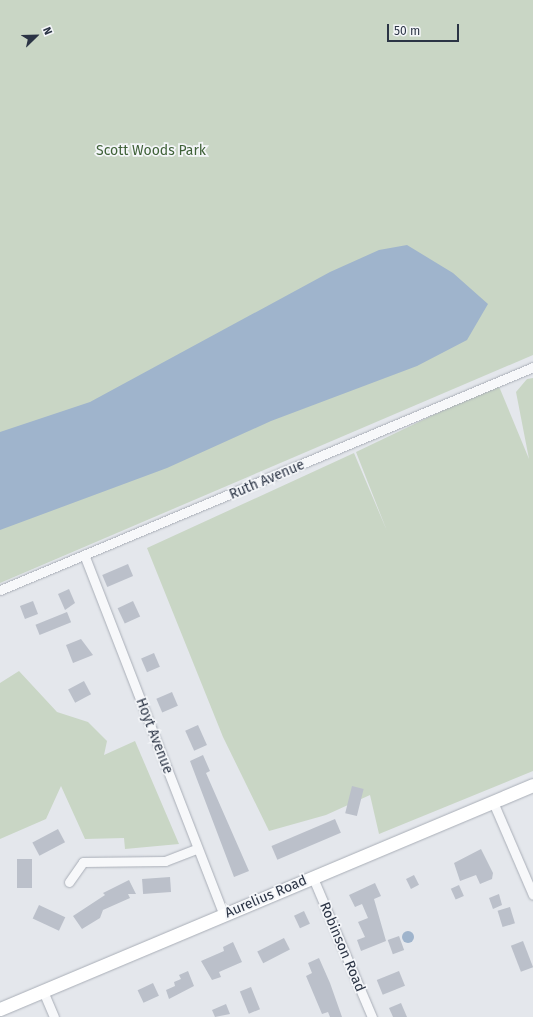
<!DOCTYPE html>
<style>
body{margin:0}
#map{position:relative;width:533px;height:1017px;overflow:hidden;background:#e4e7ec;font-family:"Fira Sans",sans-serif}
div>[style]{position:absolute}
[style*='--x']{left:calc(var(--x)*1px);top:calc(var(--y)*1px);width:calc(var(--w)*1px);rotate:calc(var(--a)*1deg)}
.green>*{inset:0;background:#c9d6c5}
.water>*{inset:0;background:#9fb4cc}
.round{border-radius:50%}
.building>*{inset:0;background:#bbc0ca;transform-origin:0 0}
.roads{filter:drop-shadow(0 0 1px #a9aeb7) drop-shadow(0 0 1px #a9aeb7)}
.street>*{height:9px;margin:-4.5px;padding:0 4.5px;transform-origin:4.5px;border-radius:4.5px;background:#f7f8fa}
.secondary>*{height:13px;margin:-6.5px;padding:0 6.5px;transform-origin:6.5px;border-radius:6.5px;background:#fff}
span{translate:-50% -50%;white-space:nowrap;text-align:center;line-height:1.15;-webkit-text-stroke:3.5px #f4f6f9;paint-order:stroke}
.park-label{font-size:14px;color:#3f6138}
.street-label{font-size:14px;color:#2b3445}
.north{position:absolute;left:16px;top:16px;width:40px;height:40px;-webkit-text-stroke:3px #f4f6f9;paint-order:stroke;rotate:67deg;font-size:11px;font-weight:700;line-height:16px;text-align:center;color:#2b3445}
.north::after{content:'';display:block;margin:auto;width:14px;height:18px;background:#2b3445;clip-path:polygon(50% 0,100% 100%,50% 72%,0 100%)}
.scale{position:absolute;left:387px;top:24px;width:72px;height:18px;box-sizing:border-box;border:2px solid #2b3445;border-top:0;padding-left:5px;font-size:12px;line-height:14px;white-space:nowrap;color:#2b3445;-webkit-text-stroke:3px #f4f6f9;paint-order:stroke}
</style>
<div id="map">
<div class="green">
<div style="clip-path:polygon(0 0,533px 0,533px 355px,0 583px)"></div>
<div style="clip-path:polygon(533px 378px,533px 771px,379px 834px,370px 795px,326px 815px,269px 831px,223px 737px,147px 548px,354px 453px,387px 531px,356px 452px,498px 384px,529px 459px,516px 392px,527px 379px)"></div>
<div style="clip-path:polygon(19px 671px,57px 712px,88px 722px,107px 741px,104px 755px,135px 741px,179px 844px,125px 849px,124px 838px,85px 839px,61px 786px,46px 819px,0 839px,0 683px)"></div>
</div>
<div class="water">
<div style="clip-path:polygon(407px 245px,453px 273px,488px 304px,467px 340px,417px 366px,271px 421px,167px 468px,0 530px,0 432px,90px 402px,330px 272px,379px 250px)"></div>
<div class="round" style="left:402px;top:931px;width:12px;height:12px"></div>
</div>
<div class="building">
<div style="left:128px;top:564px;width:13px;height:28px;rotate:67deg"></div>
<div style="clip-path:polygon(69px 589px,75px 603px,65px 610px,58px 594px)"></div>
<div style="left:33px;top:601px;width:14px;height:14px;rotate:69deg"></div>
<div style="left:133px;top:601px;width:17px;height:17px;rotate:65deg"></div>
<div style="left:67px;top:612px;width:11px;height:34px;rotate:68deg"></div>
<div style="clip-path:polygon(81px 639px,93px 655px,73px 663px,66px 645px)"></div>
<div style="left:154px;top:653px;width:15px;height:14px;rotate:67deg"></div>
<div style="left:84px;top:681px;width:15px;height:18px;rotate:62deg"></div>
<div style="left:172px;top:692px;width:15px;height:17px;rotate:67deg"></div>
<div style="left:198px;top:725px;width:22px;height:14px;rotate:66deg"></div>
<div style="clip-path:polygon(203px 755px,210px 771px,206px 773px,249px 871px,234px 877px,190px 761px)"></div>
<div style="left:352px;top:786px;width:12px;height:28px;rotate:14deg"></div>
<div style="left:335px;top:819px;width:15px;height:69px;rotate:67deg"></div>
<div style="left:58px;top:829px;width:15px;height:29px;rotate:62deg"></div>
<div style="clip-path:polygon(481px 849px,493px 873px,492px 879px,480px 884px,476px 875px,460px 881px,454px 863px)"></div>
<div style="left:17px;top:859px;width:15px;height:29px"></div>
<div style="left:414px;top:875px;width:11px;height:9px;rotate:63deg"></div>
<div style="left:170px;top:877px;width:15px;height:28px;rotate:86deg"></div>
<div style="clip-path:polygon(129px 880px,136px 894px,128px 894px,130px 898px,103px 910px,100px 918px,82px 929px,73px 916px,105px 895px,103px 893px)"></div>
<div style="clip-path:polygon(375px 883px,381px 896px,374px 899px,386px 941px,361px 951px,357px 940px,365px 937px,358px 922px,368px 918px,362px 904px,355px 907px,349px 895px)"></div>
<div style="left:459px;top:885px;width:12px;height:9px;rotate:66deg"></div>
<div style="clip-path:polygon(499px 894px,502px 905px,493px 909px,489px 898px)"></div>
<div style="left:39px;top:905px;width:29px;height:15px;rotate:25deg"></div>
<div style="left:510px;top:907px;width:17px;height:13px;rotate:73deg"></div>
<div style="left:304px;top:911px;width:14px;height:11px;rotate:65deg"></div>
<div style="left:399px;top:936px;width:15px;height:12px;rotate:70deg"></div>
<div style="left:284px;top:938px;width:13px;height:30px;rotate:63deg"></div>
<div style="left:523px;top:941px;width:28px;height:13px;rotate:69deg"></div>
<div style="clip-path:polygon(233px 942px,242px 962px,219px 972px,221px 977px,212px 980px,201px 961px,224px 951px,223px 947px)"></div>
<div style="clip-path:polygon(319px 958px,330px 983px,342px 1017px,330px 1017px,328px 1012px,322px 1014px,306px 976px,312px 973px,308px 963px)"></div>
<div style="clip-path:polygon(188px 971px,194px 986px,169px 999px,166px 990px,175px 986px,174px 982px,181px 979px,179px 975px)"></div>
<div style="left:399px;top:971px;width:16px;height:24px;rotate:68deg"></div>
<div style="left:153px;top:983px;width:14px;height:17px;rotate:65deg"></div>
<div style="left:251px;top:987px;width:24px;height:12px;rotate:68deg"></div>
<div style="clip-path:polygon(401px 1003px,407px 1017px,393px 1017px,389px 1008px)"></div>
<div style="clip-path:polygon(226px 1004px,230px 1014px,215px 1017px,212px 1010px)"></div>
</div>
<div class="roads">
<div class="street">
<div style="--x:85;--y:557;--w:384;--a:68.8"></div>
<div style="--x:0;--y:590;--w:578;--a:-22.7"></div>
<div style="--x:493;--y:802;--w:101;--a:66.7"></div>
<div style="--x:313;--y:878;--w:151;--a:67"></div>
<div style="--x:69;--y:882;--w:24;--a:-55"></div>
<div style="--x:83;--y:862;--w:82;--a:-0.7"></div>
<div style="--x:165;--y:861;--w:34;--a:-21"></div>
<div style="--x:43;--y:991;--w:28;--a:67"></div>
</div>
<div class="secondary">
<div style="--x:0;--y:1009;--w:578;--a:-22.8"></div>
</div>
</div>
<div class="park-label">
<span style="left:151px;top:151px">Scott Woods Park</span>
</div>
<div class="street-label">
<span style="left:267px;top:480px;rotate:-23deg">Ruth Avenue</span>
<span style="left:154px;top:736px;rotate:69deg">Hoyt Avenue</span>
<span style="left:266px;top:897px;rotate:-23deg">Aurelius Road</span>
<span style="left:342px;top:947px;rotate:67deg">Robinson Road</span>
</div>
<div class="north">N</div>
<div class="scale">50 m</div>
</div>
